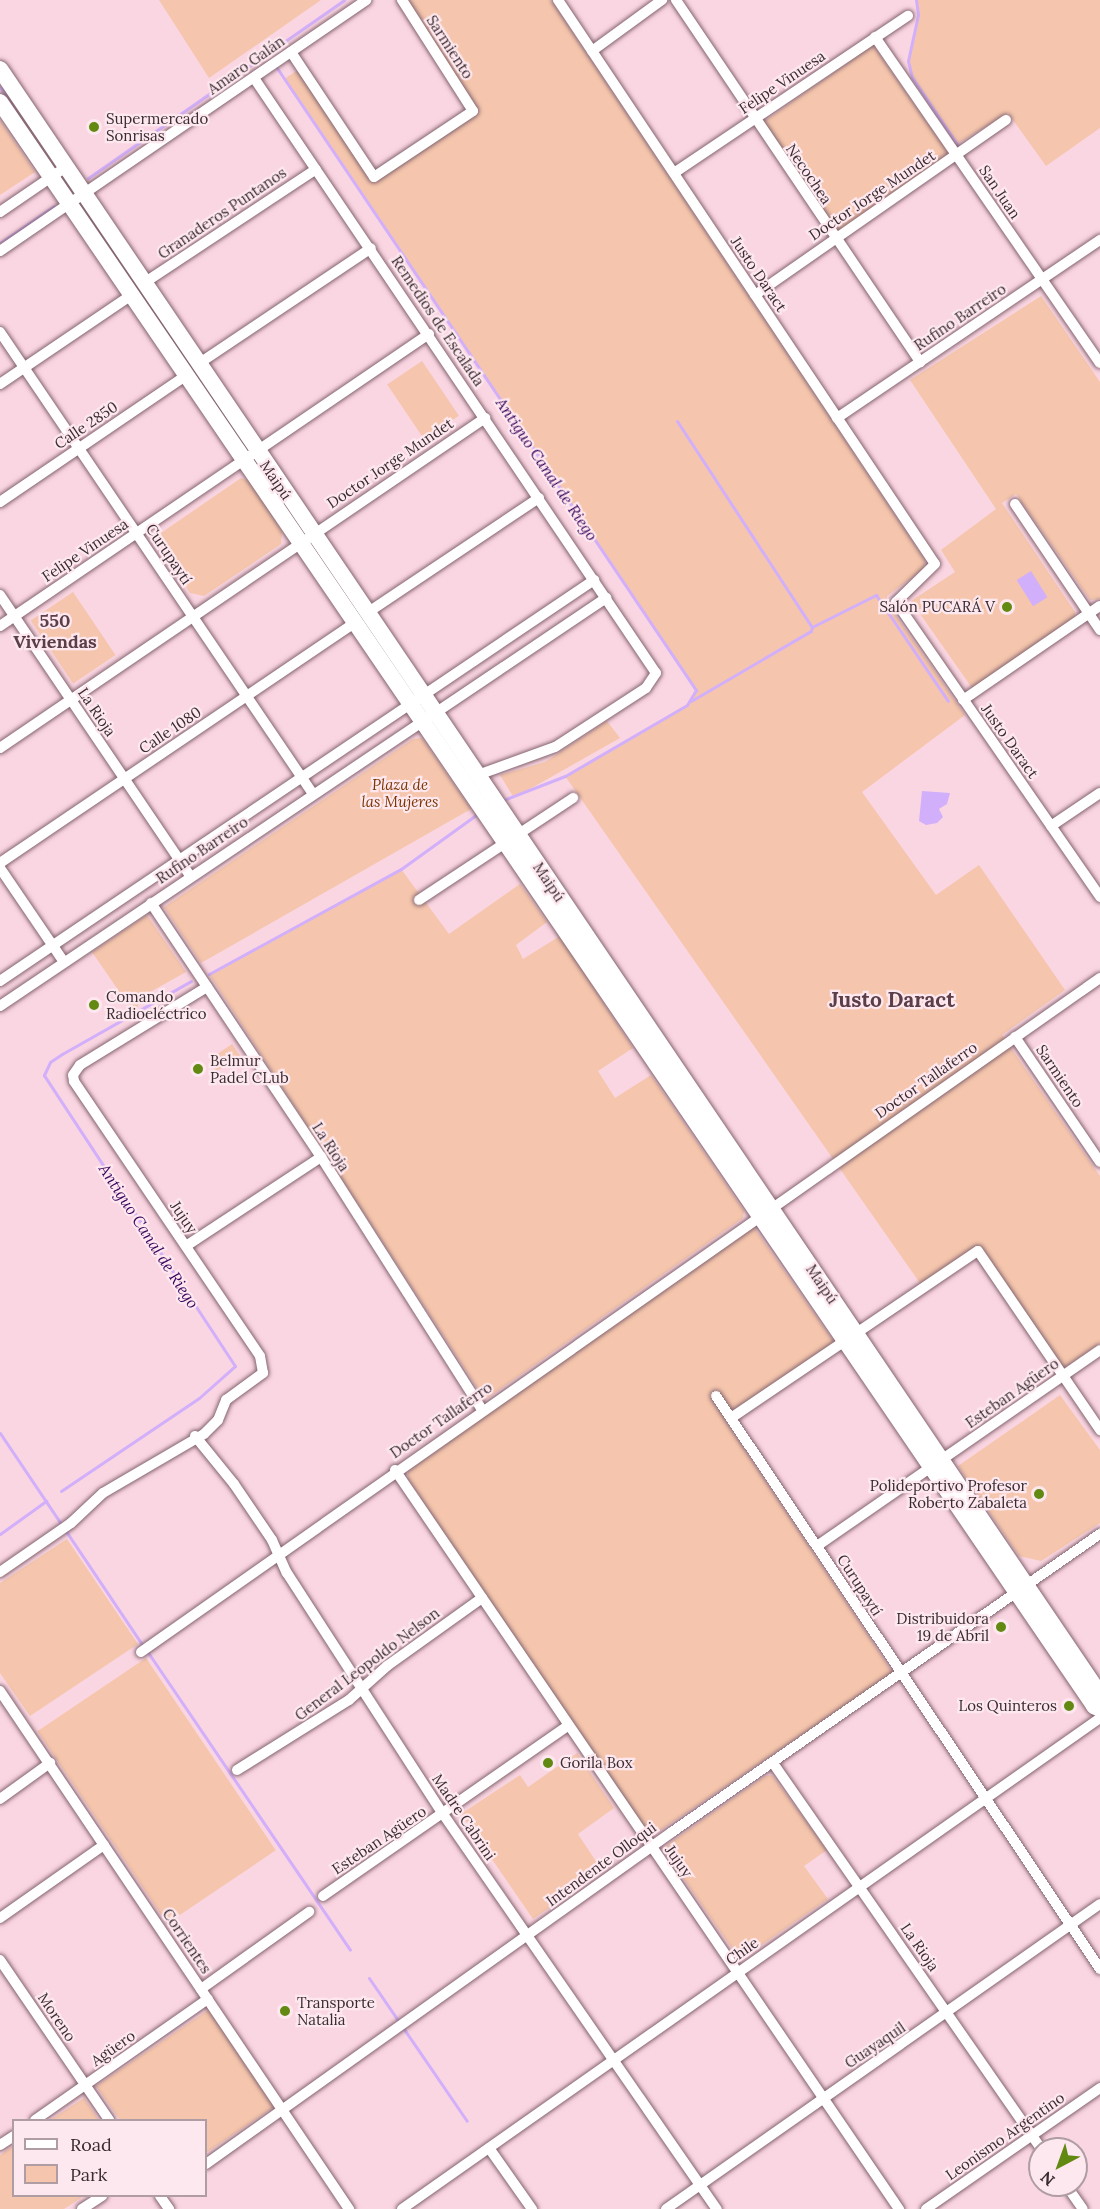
<!DOCTYPE html>
<meta charset="utf-8">
<style>
body{margin:0}
#map{position:relative;width:1100px;height:2209px;overflow:hidden;background:#fad6e2;font-family:Lora,serif}
div>[style]{position:absolute}
[style*='--x']{left:calc(var(--x)*1px);top:calc(var(--y)*1px);width:calc(var(--w)*1px);rotate:calc(var(--a)*1deg)}
.green>*{inset:0;background:#f5c6ad;transform-origin:0 0}
.water>*{inset:0;background:#d2affa;transform-origin:0 0}
.stream>*{height:3px;margin:-1.5px;padding:0 1.5px;transform-origin:1.5px;border-radius:1.5px;background:#d2affa}
.roads{filter:drop-shadow(0 0 2px #84646f) drop-shadow(0 0 2px #84646f)}
.street>*{height:10px;margin:-5px;padding:0 5px;transform-origin:5px;border-radius:5px;background:#fff}
.secondary>*{height:16px;margin:-8px;padding:0 8px;transform-origin:8px;border-radius:8px;background:#fff}
.dots>*{width:16px;height:16px;translate:-50% -50%;box-sizing:border-box;border:3px solid #fee8ef;border-radius:50%}
span{translate:-50% -50%;white-space:nowrap;text-align:center;line-height:1.15;-webkit-text-stroke:4.5px #fee8ef;paint-order:stroke}
.street-label{font-size:15px;color:#392c30}
.poi-label{font-size:15px;color:#392c30}
.left{translate:0 -50%;text-align:left}
.right{translate:-100% -50%;text-align:right}
.park-label{font-size:15px;color:#7b3500;font-style:italic}
.water-label{font-size:16px;color:#3b055f;font-style:italic}
.quarter-label{font-size:18px;color:#5b3e48;font-weight:700}
.district-label{font-size:21px;color:#5b3e48;font-weight:700}
.legend{position:absolute;left:12px;top:2119px;width:195px;height:78px;box-sizing:border-box;background:#fee8ef;border:2px solid #af9da3;margin:0;padding:8px 10px;list-style:none;font-size:18px;color:#392c30}
.legend li{display:flex;align-items:center;gap:12px;height:30px}
.legend b{width:30px;border:2px solid #af9da3}
.north{position:absolute;left:1028px;top:2137px;width:60px;height:60px;box-sizing:border-box;background:#fee8ef;border:2px solid #af9da3;border-radius:50%;rotate:221deg;font-size:16px;font-weight:700;line-height:24px;text-align:center;color:#392c30}
.north::after{content:'';display:block;margin:auto;width:21px;height:27px;background:#628912;clip-path:polygon(50% 0,100% 100%,50% 72%,0 100%)}
</style>
<div id="map">
<div class="green">
<div style="clip-path:polygon(159px 0,321px 0,209px 78px)"></div>
<div style="clip-path:polygon(402px 0,551px 0,925px 560px,924px 569px,887px 596px,887px 603px,965px 715px,862px 792px,936px 895px,979px 865px,1065px 990px,1002px 1035px,1100px 1176px,1100px 1343px,1064px 1368px,978px 1251px,922px 1286px,565px 776px,686px 705px,696px 690px,284px 79px,301px 68px,374px 177px,473px 111px)"></div>
<div style="clip-path:polygon(916px 0,1100px 0,1100px 128px,1046px 166px,1008px 113px,957px 144px,912px 77px,908px 61px,918px 15px)"></div>
<div style="left:873px;top:45px;width:132px;height:136px;rotate:55deg"></div>
<div style="clip-path:polygon(0 120px,35px 172px,0 195px)"></div>
<div style="clip-path:polygon(1041px 296px,1100px 382px,1100px 599px,1090px 600px,1016px 494px,1002px 503px,1075px 612px,1075px 619px,972px 688px,911px 601px,955px 572px,941px 550px,996px 509px,910px 380px)"></div>
<div style="left:422px;top:361px;width:66px;height:42px;rotate:56deg"></div>
<div style="clip-path:polygon(241px 478px,249px 481px,282px 531px,281px 544px,204px 596px,190px 593px,157px 545px,158px 535px)"></div>
<div style="left:73px;top:592px;width:76px;height:51px;rotate:56deg"></div>
<div style="clip-path:polygon(607px 721px,620px 738px,514px 798px,500px 775px,545px 762px)"></div>
<div style="clip-path:polygon(422px 738px,471px 809px,201px 963px,164px 907px,413px 739px)"></div>
<div style="clip-path:polygon(401px 869px,449px 934px,520px 884px,547px 922px,516px 945px,523px 959px,560px 936px,633px 1048px,598px 1071px,615px 1098px,651px 1075px,744px 1211px,743px 1218px,485px 1400px,209px 974px)"></div>
<div style="clip-path:polygon(147px 915px,186px 972px,143px 996px,134px 1013px,92px 952px)"></div>
<div style="left:232px;top:1044px;width:14px;height:28px;rotate:56deg"></div>
<div style="clip-path:polygon(753px 1226px,834px 1342px,725px 1420px,893px 1673px,652px 1836px,646px 1831px,408px 1479px,408px 1471px)"></div>
<div style="clip-path:polygon(1060px 1395px,1100px 1450px,1100px 1523px,1041px 1561px,1019px 1556px,958px 1466px)"></div>
<div style="clip-path:polygon(67px 1539px,138px 1644px,30px 1716px,0 1673px,0 1583px)"></div>
<div style="left:146px;top:1658px;width:232px;height:131px;rotate:56deg"></div>
<div style="clip-path:polygon(577px 1753px,614px 1808px,578px 1834px,603px 1872px,533px 1919px,461px 1814px,520px 1775px,528px 1787px)"></div>
<div style="clip-path:polygon(772px 1775px,827px 1850px,804px 1866px,828px 1899px,740px 1960px,665px 1852px,667px 1845px,765px 1776px)"></div>
<div style="clip-path:polygon(208px 2010px,274px 2107px,206px 2153px,206px 2120px,120px 2120px,96px 2086px)"></div>
<div style="clip-path:polygon(84px 2098px,99px 2120px,50px 2120px)"></div>
<div style="clip-path:polygon(13px 2146px,14px 2196px,84px 2196px,64px 2209px,0 2209px,0 2155px)"></div>
</div>
<div class="water">
<div style="left:1031px;top:571px;width:31px;height:17px;rotate:58deg"></div>
<div style="clip-path:polygon(922px 791px,950px 793px,947px 804px,939px 809px,943px 817px,937px 823px,926px 825px,919px 821px)"></div>
</div>
<div class="stream">
<div style="--x:916;--y:0;--w:15;--a:82"></div>
<div style="--x:918;--y:15;--w:47;--a:102.3"></div>
<div style="--x:908;--y:61;--w:16;--a:76"></div>
<div style="--x:912;--y:77;--w:81;--a:56.1"></div>
<div style="--x:275;--y:65;--w:754;--a:56.04"></div>
<div style="--x:696;--y:690;--w:17;--a:121"></div>
<div style="--x:687;--y:705;--w:141;--a:149.8"></div>
<div style="--x:565;--y:776;--w:63;--a:158.7"></div>
<div style="--x:0;--y:87;--w:48;--a:56"></div>
<div style="--x:88;--y:178;--w:312;--a:-34.8"></div>
<div style="--x:65;--y:182;--w:12;--a:59"></div>
<div style="--x:86;--y:214;--w:270;--a:55.4"></div>
<div style="--x:0;--y:243;--w:65;--a:-34.4"></div>
<div style="--x:677;--y:421;--w:246;--a:56.8"></div>
<div style="--x:284;--y:504;--w:24;--a:55"></div>
<div style="--x:691;--y:701;--w:139;--a:-30.3"></div>
<div style="--x:811;--y:631;--w:4;--a:-76"></div>
<div style="--x:812;--y:627;--w:72;--a:-26.6"></div>
<div style="--x:876;--y:595;--w:128;--a:55.8"></div>
<div style="--x:209;--y:974;--w:219;--a:-28.7"></div>
<div style="--x:401;--y:869;--w:92;--a:-35.8"></div>
<div style="--x:0;--y:1433;--w:257;--a:56.1"></div>
<div style="--x:61;--y:1491;--w:166;--a:-34"></div>
<div style="--x:199;--y:1398;--w:48;--a:-41.6"></div>
<div style="--x:235;--y:1366;--w:348;--a:-123.3"></div>
<div style="--x:44;--y:1075;--w:14;--a:-65"></div>
<div style="--x:50;--y:1062;--w:14;--a:-34"></div>
<div style="--x:62;--y:1054;--w:148;--a:-29.5"></div>
<div style="--x:0;--y:1534;--w:57;--a:-35.7"></div>
<div style="--x:147;--y:1651;--w:361;--a:55.8"></div>
<div style="--x:369;--y:1978;--w:173;--a:55.6"></div>
</div>
<div class="roads">
<div class="street">
<div style="--x:558;--y:0;--w:678;--a:56.24"></div>
<div style="--x:935;--y:564;--w:54;--a:135.7"></div>
<div style="--x:896;--y:602;--w:359;--a:55.3"></div>
<div style="--x:676;--y:0;--w:437;--a:56"></div>
<div style="--x:875;--y:37;--w:396;--a:55.4"></div>
<div style="--x:592;--y:51;--w:87;--a:-36.1"></div>
<div style="--x:291;--y:52;--w:150;--a:56.4"></div>
<div style="--x:374;--y:177;--w:119;--a:-33.7"></div>
<div style="--x:473;--y:111;--w:132;--a:-122.6"></div>
<div style="--x:254;--y:78;--w:718;--a:55.96"></div>
<div style="--x:656;--y:673;--w:18;--a:124"></div>
<div style="--x:646;--y:688;--w:108;--a:147"></div>
<div style="--x:555;--y:747;--w:85;--a:160.1"></div>
<div style="--x:674;--y:173;--w:282;--a:-33.9"></div>
<div style="--x:0;--y:212;--w:80;--a:-34.3"></div>
<div style="--x:0;--y:251;--w:444;--a:-34.4"></div>
<div style="--x:144;--y:283;--w:206;--a:-33.5"></div>
<div style="--x:755;--y:295;--w:306;--a:-34.9"></div>
<div style="--x:0;--y:332;--w:558;--a:55.88"></div>
<div style="--x:198;--y:364;--w:208;--a:-33.8"></div>
<div style="--x:0;--y:384;--w:161;--a:-34.1"></div>
<div style="--x:837;--y:418;--w:318;--a:-34.1"></div>
<div style="--x:0;--y:502;--w:227;--a:-34.2"></div>
<div style="--x:1015;--y:504;--w:152;--a:56"></div>
<div style="--x:0;--y:595;--w:339;--a:55.9"></div>
<div style="--x:367;--y:613;--w:207;--a:-33.8"></div>
<div style="--x:0;--y:626;--w:519;--a:-34.24"></div>
<div style="--x:963;--y:700;--w:166;--a:-34.5"></div>
<div style="--x:0;--y:748;--w:587;--a:-34.23"></div>
<div style="--x:1051;--y:826;--w:59;--a:-34"></div>
<div style="--x:0;--y:863;--w:430;--a:-34.1"></div>
<div style="--x:0;--y:868;--w:114;--a:55.8"></div>
<div style="--x:419;--y:900;--w:185;--a:-33.5"></div>
<div style="--x:151;--y:903;--w:306;--a:56.2"></div>
<div style="--x:321;--y:1157;--w:300;--a:57.5"></div>
<div style="--x:0;--y:981;--w:717;--a:-34.02"></div>
<div style="--x:0;--y:1006;--w:731;--a:-33.95"></div>
<div style="--x:1015;--y:1037;--w:151;--a:55.8"></div>
<div style="--x:186;--y:1246;--w:162;--a:-33.4"></div>
<div style="--x:716;--y:1396;--w:690;--a:56.17"></div>
<div style="--x:731;--y:1418;--w:298;--a:-34.1"></div>
<div style="--x:978;--y:1251;--w:217;--a:55.7"></div>
<div style="--x:195;--y:1436;--w:62;--a:50.9"></div>
<div style="--x:234;--y:1484;--w:68;--a:55.8"></div>
<div style="--x:272;--y:1540;--w:36;--a:66"></div>
<div style="--x:287;--y:1573;--w:287;--a:57.1"></div>
<div style="--x:443;--y:1814;--w:481;--a:55.3"></div>
<div style="--x:395;--y:1470;--w:895;--a:55.71"></div>
<div style="--x:817;--y:1546;--w:344;--a:-34.7"></div>
<div style="--x:0;--y:1572;--w:86;--a:-34.6"></div>
<div style="--x:71;--y:1523;--w:44;--a:-43.2"></div>
<div style="--x:103;--y:1493;--w:117;--a:-30.3"></div>
<div style="--x:204;--y:1434;--w:20;--a:-45"></div>
<div style="--x:218;--y:1420;--w:22;--a:-68"></div>
<div style="--x:226;--y:1400;--w:46;--a:-36.1"></div>
<div style="--x:263;--y:1373;--w:17;--a:-100"></div>
<div style="--x:260;--y:1356;--w:332;--a:-124.1"></div>
<div style="--x:74;--y:1081;--w:6;--a:-99"></div>
<div style="--x:73;--y:1075;--w:12;--a:-55"></div>
<div style="--x:80;--y:1065;--w:149;--a:-31.6"></div>
<div style="--x:141;--y:1652;--w:1172;--a:-35.1"></div>
<div style="--x:0;--y:1691;--w:625;--a:56.03"></div>
<div style="--x:773;--y:1763;--w:470;--a:55.2"></div>
<div style="--x:237;--y:1770;--w:132;--a:-32"></div>
<div style="--x:349;--y:1700;--w:51;--a:-41.8"></div>
<div style="--x:387;--y:1666;--w:117;--a:-35.6"></div>
<div style="--x:0;--y:1799;--w:62;--a:-35.8"></div>
<div style="--x:323;--y:1896;--w:298;--a:-34.8"></div>
<div style="--x:0;--y:1918;--w:127;--a:-35.1"></div>
<div style="--x:0;--y:1960;--w:194;--a:55.7"></div>
<div style="--x:201;--y:1989;--w:133;--a:-35.5"></div>
<div style="--x:35;--y:2120;--w:211;--a:-35"></div>
<div style="--x:0;--y:2145;--w:17;--a:-33"></div>
<div style="--x:489;--y:2148;--w:75;--a:54.8"></div>
<div style="--x:206;--y:2164;--w:572;--a:-35.47"></div>
<div style="--x:672;--y:1832;--w:522;--a:-34.85"></div>
<div style="--x:1066;--y:2185;--w:29;--a:55"></div>
<div style="--x:160;--y:2196;--w:16;--a:55"></div>
<div style="--x:82;--y:2209;--w:24;--a:-33"></div>
<div style="--x:402;--y:2209;--w:853;--a:-35.12"></div>
<div style="--x:666;--y:2209;--w:530;--a:-35.1"></div>
<div style="--x:926;--y:2209;--w:212;--a:-34.8"></div>
</div>
<div class="secondary">
<div style="--x:0;--y:69;--w:1962;--a:55.91"></div>
<div style="--x:0;--y:102;--w:1942;--a:55.7"></div>
<div style="--x:1094;--y:1706;--w:7;--a:27"></div>
</div>
</div>
<div class="dots">
<div style="left:94px;top:127px;background:#628912"></div>
<div style="left:1007px;top:607px;background:#628912"></div>
<div style="left:94px;top:1005px;background:#628912"></div>
<div style="left:198px;top:1069px;background:#628912"></div>
<div style="left:1039px;top:1494px;background:#628912"></div>
<div style="left:1001px;top:1627px;background:#628912"></div>
<div style="left:1069px;top:1706px;background:#628912"></div>
<div style="left:548px;top:1763px;background:#628912"></div>
<div style="left:285px;top:2011px;background:#628912"></div>
</div>
<div class="street-label">
<span style="left:450px;top:47px;rotate:57deg">Sarmiento</span>
<span style="left:246px;top:65px;rotate:-35deg">Amaro Galán</span>
<span style="left:782px;top:82px;rotate:-34deg">Felipe Vinuesa</span>
<span style="left:809px;top:174px;rotate:56deg">Necochea</span>
<span style="left:1000px;top:192px;rotate:56deg">San Juan</span>
<span style="left:872px;top:195px;rotate:-34deg">Doctor Jorge Mundet</span>
<span style="left:222px;top:213px;rotate:-34deg">Granaderos Puntanos</span>
<span style="left:759px;top:274px;rotate:56deg">Justo Daract</span>
<span style="left:960px;top:317px;rotate:-34deg">Rufino Barreiro</span>
<span style="left:438px;top:321px;rotate:56deg">Remedios de Escalada</span>
<span style="left:86px;top:425px;rotate:-34deg">Calle 2850</span>
<span style="left:390px;top:463px;rotate:-34deg">Doctor Jorge Mundet</span>
<span style="left:276px;top:480px;rotate:56deg">Maipú</span>
<span style="left:85px;top:550px;rotate:-34deg">Felipe Vinuesa</span>
<span style="left:169px;top:554px;rotate:56deg">Curupaytí</span>
<span style="left:97px;top:712px;rotate:56deg">La Rioja</span>
<span style="left:170px;top:730px;rotate:-34deg">Calle 1080</span>
<span style="left:1010px;top:741px;rotate:55deg">Justo Daract</span>
<span style="left:202px;top:850px;rotate:-34deg">Rufino Barreiro</span>
<span style="left:549px;top:882px;rotate:56deg">Maipú</span>
<span style="left:1060px;top:1076px;rotate:56deg">Sarmiento</span>
<span style="left:926px;top:1080px;rotate:-35deg">Doctor Tallaferro</span>
<span style="left:331px;top:1147px;rotate:57deg">La Rioja</span>
<span style="left:184px;top:1217px;rotate:56deg">Jujuy</span>
<span style="left:822px;top:1284px;rotate:56deg">Maipú</span>
<span style="left:1012px;top:1393px;rotate:-35deg">Esteban Agüero</span>
<span style="left:441px;top:1420px;rotate:-35deg">Doctor Tallaferro</span>
<span style="left:860px;top:1585px;rotate:57deg">Curupaytí</span>
<span style="left:367px;top:1664px;rotate:-37deg">General Leopoldo Nelson</span>
<span style="left:464px;top:1817px;rotate:56deg">Madre Cabrini</span>
<span style="left:379px;top:1840px;rotate:-34deg">Esteban Agüero</span>
<span style="left:679px;top:1861px;rotate:55deg">Jujuy</span>
<span style="left:601px;top:1864px;rotate:-36deg">Intendente Olloqui</span>
<span style="left:187px;top:1941px;rotate:56deg">Corrientes</span>
<span style="left:920px;top:1947px;rotate:55deg">La Rioja</span>
<span style="left:742px;top:1951px;rotate:-35deg">Chile</span>
<span style="left:57px;top:2017px;rotate:56deg">Moreno</span>
<span style="left:875px;top:2045px;rotate:-34deg">Guayaquil</span>
<span style="left:113px;top:2048px;rotate:-35deg">Agüero</span>
<span style="left:1005px;top:2136px;rotate:-35deg">Leonismo Argentino</span>
</div>
<div class="poi-label">
<span class="left" style="left:106px;top:127px">Supermercado<br>Sonrisas</span>
<span class="right" style="left:995px;top:607px">Salón PUCARÁ V</span>
<span class="left" style="left:106px;top:1005px">Comando<br>Radioeléctrico</span>
<span class="left" style="left:210px;top:1069px">Belmur<br>Padel CLub</span>
<span class="right" style="left:1027px;top:1494px">Polideportivo Profesor<br>Roberto Zabaleta</span>
<span class="right" style="left:989px;top:1627px">Distribuidora<br>19 de Abril</span>
<span class="right" style="left:1057px;top:1706px">Los Quinteros</span>
<span class="left" style="left:560px;top:1763px">Gorila Box</span>
<span class="left" style="left:297px;top:2011px">Transporte<br>Natalia</span>
</div>
<div class="park-label">
<span style="left:400px;top:793px">Plaza de<br>las Mujeres</span>
</div>
<div class="water-label">
<span style="left:547px;top:469px;rotate:56deg">Antiguo Canal de Riego</span>
<span style="left:149px;top:1236px;rotate:57deg">Antiguo Canal de Riego</span>
</div>
<div class="quarter-label">
<span style="left:55px;top:632px">550<br>Viviendas</span>
</div>
<div class="district-label">
<span style="left:892px;top:1000px">Justo Daract</span>
</div>
<ul class="legend">
<li><b style="height:8px;background:#fff"></b>Road</li>
<li><b style="height:16px;background:#f5c6ad"></b>Park</li>
</ul>
<div class="north">N</div>
</div>
